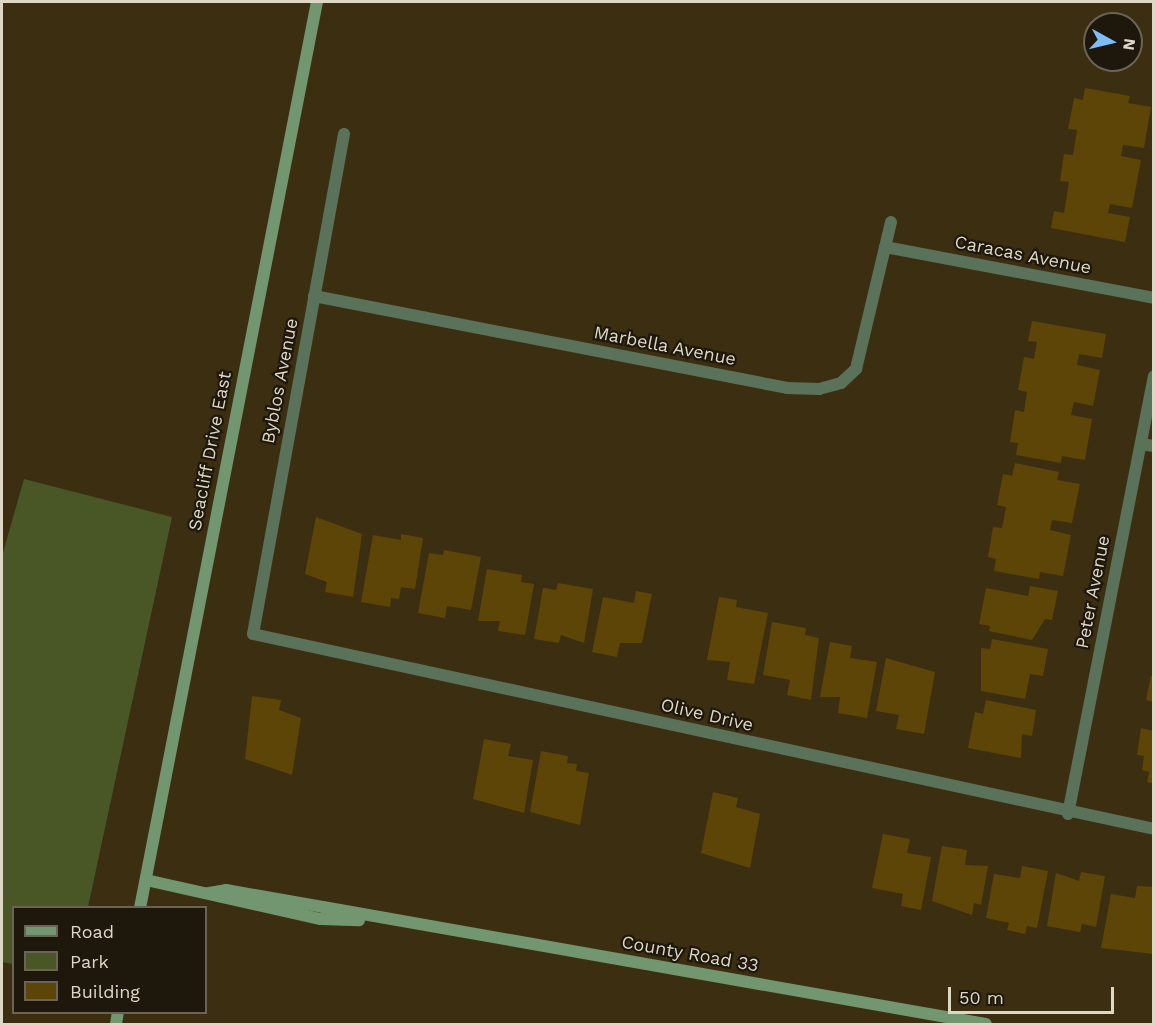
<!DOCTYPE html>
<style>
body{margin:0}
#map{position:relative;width:1155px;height:1026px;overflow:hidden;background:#3c2f11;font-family:"Work Sans",sans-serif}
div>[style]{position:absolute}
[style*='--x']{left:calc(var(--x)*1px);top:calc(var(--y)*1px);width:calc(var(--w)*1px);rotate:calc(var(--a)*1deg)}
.green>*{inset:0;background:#495625}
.building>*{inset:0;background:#5d4507}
.street>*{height:12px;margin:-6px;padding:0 6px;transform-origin:6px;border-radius:6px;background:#5b725a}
.secondary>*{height:12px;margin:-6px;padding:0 6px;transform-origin:6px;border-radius:6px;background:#729670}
span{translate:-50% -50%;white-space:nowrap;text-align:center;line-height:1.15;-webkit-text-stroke:4.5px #1e180c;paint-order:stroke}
.street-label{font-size:18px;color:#dfd7c6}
.frame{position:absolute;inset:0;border:3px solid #dfd7c6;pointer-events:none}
.legend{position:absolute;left:12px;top:906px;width:195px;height:108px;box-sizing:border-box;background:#1e180c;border:2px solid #6b6456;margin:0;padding:8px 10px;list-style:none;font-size:18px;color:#dfd7c6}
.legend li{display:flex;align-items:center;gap:12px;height:30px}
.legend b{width:30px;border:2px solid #6b6456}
.north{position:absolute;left:1083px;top:12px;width:60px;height:60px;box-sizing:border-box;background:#1e180c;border:2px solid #6b6456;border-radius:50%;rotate:98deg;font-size:16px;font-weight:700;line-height:24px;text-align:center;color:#dfd7c6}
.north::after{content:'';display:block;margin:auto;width:21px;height:27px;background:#7dbef9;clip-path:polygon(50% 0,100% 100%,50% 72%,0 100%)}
.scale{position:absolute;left:948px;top:987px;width:166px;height:27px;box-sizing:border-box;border:3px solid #dfd7c6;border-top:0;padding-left:8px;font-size:18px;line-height:21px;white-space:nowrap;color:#dfd7c6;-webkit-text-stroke:4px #1e180c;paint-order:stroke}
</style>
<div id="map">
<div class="green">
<div style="clip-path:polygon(24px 479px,172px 517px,88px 907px,14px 908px,13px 964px,2px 962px,2px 556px)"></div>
</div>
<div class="building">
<div style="clip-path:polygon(1085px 88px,1130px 96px,1128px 103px,1151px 107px,1144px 148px,1123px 145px,1121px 156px,1141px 160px,1132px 208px,1110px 204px,1108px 213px,1130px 217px,1125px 242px,1051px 228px,1054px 211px,1064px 213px,1069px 182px,1060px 181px,1064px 154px,1073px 155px,1077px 130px,1068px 129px,1074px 98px,1083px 100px)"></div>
<div style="clip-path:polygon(1032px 321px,1106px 334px,1102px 358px,1079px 354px,1077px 365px,1100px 370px,1093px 406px,1074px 402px,1071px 415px,1092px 419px,1085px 460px,1062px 456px,1061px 463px,1016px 455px,1018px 443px,1010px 442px,1015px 410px,1024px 412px,1027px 392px,1018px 390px,1024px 357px,1034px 359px,1037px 342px,1028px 341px)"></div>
<div style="clip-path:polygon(1015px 463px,1059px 472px,1057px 480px,1080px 484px,1072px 523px,1052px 520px,1050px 530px,1071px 535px,1063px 576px,1040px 572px,1039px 579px,994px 571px,996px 559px,988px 557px,993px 527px,1002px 528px,1006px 507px,997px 505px,1003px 474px,1012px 476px)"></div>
<div style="clip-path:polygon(316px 517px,362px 534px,353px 597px,325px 592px,327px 582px,305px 574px)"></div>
<div style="clip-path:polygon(401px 534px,423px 538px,415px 589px,401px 587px,399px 599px,391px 598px,390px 607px,361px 602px,373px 535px,401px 540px)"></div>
<div style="clip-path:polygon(444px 550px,481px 557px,471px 610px,447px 606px,445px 618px,418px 613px,429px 553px,443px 555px)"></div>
<div style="clip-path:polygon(487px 569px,522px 575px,521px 582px,534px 584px,525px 635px,498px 631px,500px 621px,478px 621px)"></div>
<div style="clip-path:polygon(558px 583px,593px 589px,584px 643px,561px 635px,559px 643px,534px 639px,543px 588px,556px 590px)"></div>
<div style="clip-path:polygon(1030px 586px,1058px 591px,1052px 620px,1045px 619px,1032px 640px,989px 631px,990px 626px,979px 624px,986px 588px,1028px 596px)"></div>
<div style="clip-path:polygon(636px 591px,652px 594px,642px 643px,620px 643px,617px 657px,592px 652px,603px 597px,634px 603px)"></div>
<div style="clip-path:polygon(719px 597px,737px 600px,736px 607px,768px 613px,754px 684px,727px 680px,730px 662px,707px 660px)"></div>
<div style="clip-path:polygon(772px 622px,806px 628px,805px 635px,819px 638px,811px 700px,787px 695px,790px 680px,763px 675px)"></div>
<div style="clip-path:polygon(992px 639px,1048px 649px,1043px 676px,1030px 674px,1025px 699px,981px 691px,981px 648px,990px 649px)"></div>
<div style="clip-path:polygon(830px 642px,852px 646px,850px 658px,877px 662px,867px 718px,838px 713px,840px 697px,820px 697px)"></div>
<div style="clip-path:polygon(886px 658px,935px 672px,924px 734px,896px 729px,899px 715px,876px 711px)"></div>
<div style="clip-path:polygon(1151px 676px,1154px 676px,1154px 702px,1146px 700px)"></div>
<div style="clip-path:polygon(252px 696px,281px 700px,279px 710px,301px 718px,292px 775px,245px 759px)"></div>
<div style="clip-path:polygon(986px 700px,1036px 710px,1032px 736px,1022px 734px,1021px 758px,968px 748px,975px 712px,983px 714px)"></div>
<div style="clip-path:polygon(1141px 728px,1154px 731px,1154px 784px,1147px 782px,1149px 772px,1142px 770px,1144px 756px,1137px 755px)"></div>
<div style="clip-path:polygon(484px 739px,511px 744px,508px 756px,533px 760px,524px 813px,473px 799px)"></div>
<div style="clip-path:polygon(541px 751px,568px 756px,567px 763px,577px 764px,576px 771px,589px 773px,580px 825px,530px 812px)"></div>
<div style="clip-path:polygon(713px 792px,738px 798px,736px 807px,760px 814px,750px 868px,701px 853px)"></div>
<div style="clip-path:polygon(883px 834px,910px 839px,907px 853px,931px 857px,921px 910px,901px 906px,903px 894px,872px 888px)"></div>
<div style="clip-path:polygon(942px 846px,967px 850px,965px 865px,988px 866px,981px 905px,974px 903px,972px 915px,932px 901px)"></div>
<div style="clip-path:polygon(1022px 866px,1048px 871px,1037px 928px,1027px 926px,1025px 934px,1007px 930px,1009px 923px,986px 918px,994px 874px,1020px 878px)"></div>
<div style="clip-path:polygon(1081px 872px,1105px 876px,1096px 927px,1082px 924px,1080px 932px,1047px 926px,1056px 873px,1079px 881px)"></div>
<div style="clip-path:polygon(1137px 886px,1154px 887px,1153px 954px,1101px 948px,1111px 894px,1135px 898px)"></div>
</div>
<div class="street">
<div style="--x:344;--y:134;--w:508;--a:100.31"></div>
<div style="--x:253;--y:634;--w:922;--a:12.21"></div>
<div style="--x:885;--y:247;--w:274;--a:10.7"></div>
<div style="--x:314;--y:296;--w:482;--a:11"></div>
<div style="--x:787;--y:388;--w:32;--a:2"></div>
<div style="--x:819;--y:389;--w:23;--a:-15"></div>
<div style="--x:841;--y:383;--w:21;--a:-43"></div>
<div style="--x:856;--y:369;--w:151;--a:-76.6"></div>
<div style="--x:1141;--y:444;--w:13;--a:9"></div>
<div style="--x:1068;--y:814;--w:446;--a:-78.9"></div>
</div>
<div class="secondary">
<div style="--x:146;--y:880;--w:179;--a:12.6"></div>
<div style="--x:321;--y:919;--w:38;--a:2"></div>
<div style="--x:209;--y:893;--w:17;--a:-10"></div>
<div style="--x:226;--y:890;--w:98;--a:9.9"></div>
<div style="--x:323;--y:907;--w:673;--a:10.01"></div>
<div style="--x:140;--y:908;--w:923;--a:-78.95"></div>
<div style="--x:116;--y:1024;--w:12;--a:-81"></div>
</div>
<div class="street-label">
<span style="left:1023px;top:255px;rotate:11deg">Caracas Avenue</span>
<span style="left:665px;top:346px;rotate:11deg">Marbella Avenue</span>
<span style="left:280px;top:381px;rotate:-79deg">Byblos Avenue</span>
<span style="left:210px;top:451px;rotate:-79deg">Seacliff Drive East</span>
<span style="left:1093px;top:592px;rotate:-79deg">Peter Avenue</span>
<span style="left:707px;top:715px;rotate:13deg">Olive Drive</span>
<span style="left:690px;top:954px;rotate:10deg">County Road 33</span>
</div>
<div class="frame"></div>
<ul class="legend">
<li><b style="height:8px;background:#729670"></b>Road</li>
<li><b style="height:16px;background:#495625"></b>Park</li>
<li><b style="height:16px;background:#5d4507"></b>Building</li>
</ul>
<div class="north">N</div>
<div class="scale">50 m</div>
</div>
